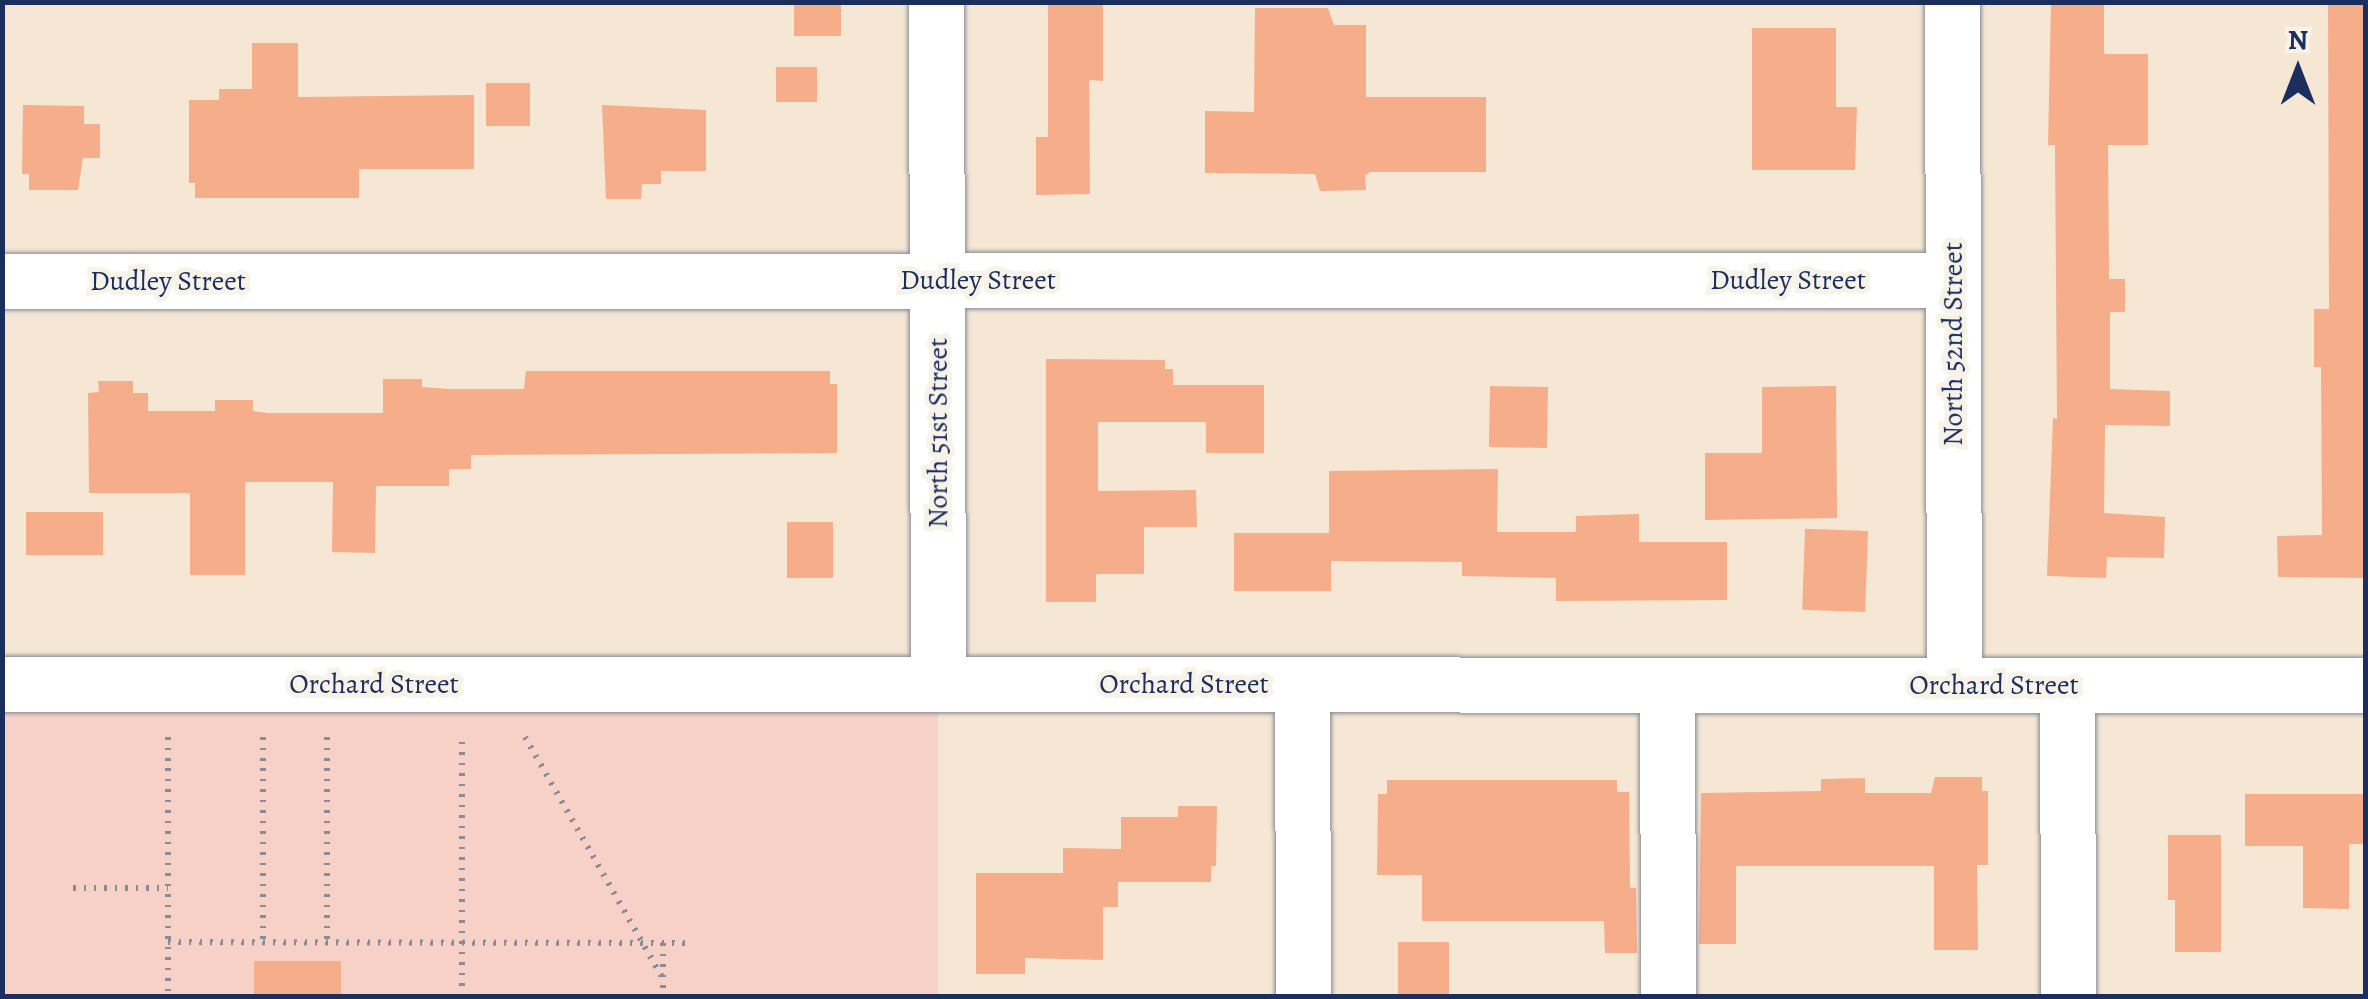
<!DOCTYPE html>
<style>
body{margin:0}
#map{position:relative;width:2368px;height:999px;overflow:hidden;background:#f5e7d3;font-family:Alegreya,serif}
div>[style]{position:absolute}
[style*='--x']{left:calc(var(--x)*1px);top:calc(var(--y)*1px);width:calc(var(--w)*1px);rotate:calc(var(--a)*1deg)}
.built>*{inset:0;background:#f7d1c6;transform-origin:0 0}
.building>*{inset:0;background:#f5ad8a;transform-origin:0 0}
.path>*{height:6px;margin-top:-3px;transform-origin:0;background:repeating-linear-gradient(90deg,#888b98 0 2.5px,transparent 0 10.5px)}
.roads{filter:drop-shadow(0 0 2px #888b98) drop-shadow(0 0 2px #888b98)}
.minor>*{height:55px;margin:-27.5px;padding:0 27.5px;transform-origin:27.5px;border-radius:27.5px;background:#fff}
span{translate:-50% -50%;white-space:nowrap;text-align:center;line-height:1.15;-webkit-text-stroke:10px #f7f3e8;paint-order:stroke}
.street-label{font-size:28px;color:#1b2f5e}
.frame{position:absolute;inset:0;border:5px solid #1b2f5e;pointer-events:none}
.north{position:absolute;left:2248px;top:20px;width:100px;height:100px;-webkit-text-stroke:8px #f7f3e8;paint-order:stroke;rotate:0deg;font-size:28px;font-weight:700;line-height:40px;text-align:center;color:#1b2f5e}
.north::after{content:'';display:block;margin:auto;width:35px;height:45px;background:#1b2f5e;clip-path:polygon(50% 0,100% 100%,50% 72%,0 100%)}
</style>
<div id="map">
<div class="built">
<div style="left:2px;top:684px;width:936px;height:312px"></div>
</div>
<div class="building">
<div style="left:794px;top:2px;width:47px;height:34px"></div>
<div style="clip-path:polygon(1048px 2px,1103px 2px,1103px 81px,1089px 80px,1090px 194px,1036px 195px,1036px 137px,1048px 137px)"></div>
<div style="clip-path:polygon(2051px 2px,2104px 2px,2104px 54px,2148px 54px,2148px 145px,2108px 145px,2109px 279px,2125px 279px,2125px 312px,2110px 312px,2110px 389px,2170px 391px,2170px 426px,2105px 425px,2104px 513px,2165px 517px,2164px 558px,2107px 557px,2106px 578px,2047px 576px,2053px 418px,2057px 419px,2055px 145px,2048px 145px)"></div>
<div style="clip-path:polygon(2328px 2px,2366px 2px,2366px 578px,2278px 577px,2277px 536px,2322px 535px,2321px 367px,2314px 367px,2314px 309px,2329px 309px)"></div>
<div style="clip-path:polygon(1255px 8px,1328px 8px,1334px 25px,1366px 25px,1366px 97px,1486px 97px,1486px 172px,1370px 172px,1365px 176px,1366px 190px,1320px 191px,1315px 174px,1205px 173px,1205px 111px,1254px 112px)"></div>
<div style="clip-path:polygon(1752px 28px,1836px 28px,1836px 107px,1857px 107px,1855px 170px,1752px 170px)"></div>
<div style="clip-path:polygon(252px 43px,298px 43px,298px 97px,474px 95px,474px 169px,359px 169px,359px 198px,195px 198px,195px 183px,189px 183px,189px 100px,219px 100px,219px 89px,252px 89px)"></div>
<div style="left:776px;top:67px;width:41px;height:35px"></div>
<div style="left:486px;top:83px;width:44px;height:43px"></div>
<div style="clip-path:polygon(23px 105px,84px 106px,84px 124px,100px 124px,100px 158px,83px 158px,78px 190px,29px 190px,29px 174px,22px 174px)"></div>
<div style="clip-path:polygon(602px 105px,706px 110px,706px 171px,661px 171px,661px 184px,642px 184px,641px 199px,606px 199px)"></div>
<div style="clip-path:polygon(1046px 359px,1165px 360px,1165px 369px,1173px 369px,1173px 385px,1264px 385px,1264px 453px,1206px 453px,1206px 422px,1098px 422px,1098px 491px,1196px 490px,1197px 527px,1144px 527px,1144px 574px,1096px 574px,1096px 602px,1046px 602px)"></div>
<div style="clip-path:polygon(526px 371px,830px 371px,830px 384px,837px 384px,837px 453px,471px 455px,471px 469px,449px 469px,449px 486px,376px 486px,375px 553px,332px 552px,333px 482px,245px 482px,245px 575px,190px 575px,190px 493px,89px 493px,88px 393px,99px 392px,98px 381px,133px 381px,133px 393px,148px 393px,148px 411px,215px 411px,215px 400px,253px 400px,253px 411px,268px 413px,383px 413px,383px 379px,422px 379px,422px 387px,449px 389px,524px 389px)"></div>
<div style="left:1490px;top:386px;width:58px;height:61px;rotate:1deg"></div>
<div style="clip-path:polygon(1836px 386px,1837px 518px,1705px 520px,1705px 453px,1762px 453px,1762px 387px)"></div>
<div style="clip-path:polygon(1498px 469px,1497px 532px,1576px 532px,1576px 516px,1639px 514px,1639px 542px,1727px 542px,1727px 600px,1556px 601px,1556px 578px,1462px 576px,1462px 562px,1331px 561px,1331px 591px,1234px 591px,1234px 533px,1329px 533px,1329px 471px)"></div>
<div style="left:26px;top:512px;width:77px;height:43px"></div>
<div style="left:787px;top:522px;width:46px;height:56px"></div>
<div style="left:1868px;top:531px;width:81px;height:63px;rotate:92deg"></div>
<div style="clip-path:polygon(1935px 777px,1982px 777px,1982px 791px,1988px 791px,1988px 865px,1977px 865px,1978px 950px,1934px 950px,1934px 866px,1736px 866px,1736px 944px,1699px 944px,1701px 793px,1821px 791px,1821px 779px,1865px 778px,1865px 793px,1931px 793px)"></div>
<div style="clip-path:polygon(1387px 780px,1617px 780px,1617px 792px,1629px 792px,1630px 888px,1636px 888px,1637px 953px,1605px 953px,1604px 921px,1422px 921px,1422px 875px,1377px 875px,1378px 794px,1387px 794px)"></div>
<div style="clip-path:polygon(2245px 794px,2366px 794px,2366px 844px,2349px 844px,2349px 909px,2303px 908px,2303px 846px,2245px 846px)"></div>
<div style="clip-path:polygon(1178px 806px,1217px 806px,1216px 866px,1211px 866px,1211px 882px,1118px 882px,1118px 907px,1103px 907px,1103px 960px,1025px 958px,1025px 974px,976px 974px,976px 873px,1063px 873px,1063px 848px,1121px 849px,1121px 817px,1178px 817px)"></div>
<div style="clip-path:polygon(2168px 835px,2221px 835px,2221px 952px,2175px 952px,2175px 900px,2168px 900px)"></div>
<div style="left:1398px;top:942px;width:51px;height:54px"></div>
<div style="left:254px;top:961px;width:87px;height:35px"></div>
</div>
<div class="path">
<div style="--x:168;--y:737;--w:259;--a:90"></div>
<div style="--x:263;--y:737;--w:205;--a:90"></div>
<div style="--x:327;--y:737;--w:206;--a:90"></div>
<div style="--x:525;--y:737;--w:279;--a:60.3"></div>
<div style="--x:73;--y:888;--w:95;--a:0"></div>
<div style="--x:168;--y:942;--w:518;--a:0.11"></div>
<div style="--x:663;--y:943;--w:53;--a:90"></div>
<div style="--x:462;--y:996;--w:259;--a:-90"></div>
</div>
<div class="roads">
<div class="minor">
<div style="--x:936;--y:2;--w:682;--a:89.83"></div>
<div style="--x:1952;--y:2;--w:683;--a:89.83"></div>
<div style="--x:2;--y:281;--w:1951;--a:-0.03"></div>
<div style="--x:2;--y:684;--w:2364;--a:0.02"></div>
<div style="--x:1302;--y:684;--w:312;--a:89.8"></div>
<div style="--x:1667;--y:685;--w:311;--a:89.8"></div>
<div style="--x:2067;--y:686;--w:310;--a:89.8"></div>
</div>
</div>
<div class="street-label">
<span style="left:978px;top:280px">Dudley Street</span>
<span style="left:1788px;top:280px">Dudley Street</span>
<span style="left:168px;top:281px">Dudley Street</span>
<span style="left:1953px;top:344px;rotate:-90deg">North 52nd Street</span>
<span style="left:938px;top:433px;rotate:-90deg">North 51st Street</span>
<span style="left:374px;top:684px">Orchard Street</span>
<span style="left:1184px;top:684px">Orchard Street</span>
<span style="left:1994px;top:685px">Orchard Street</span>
</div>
<div class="frame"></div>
<div class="north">N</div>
</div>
